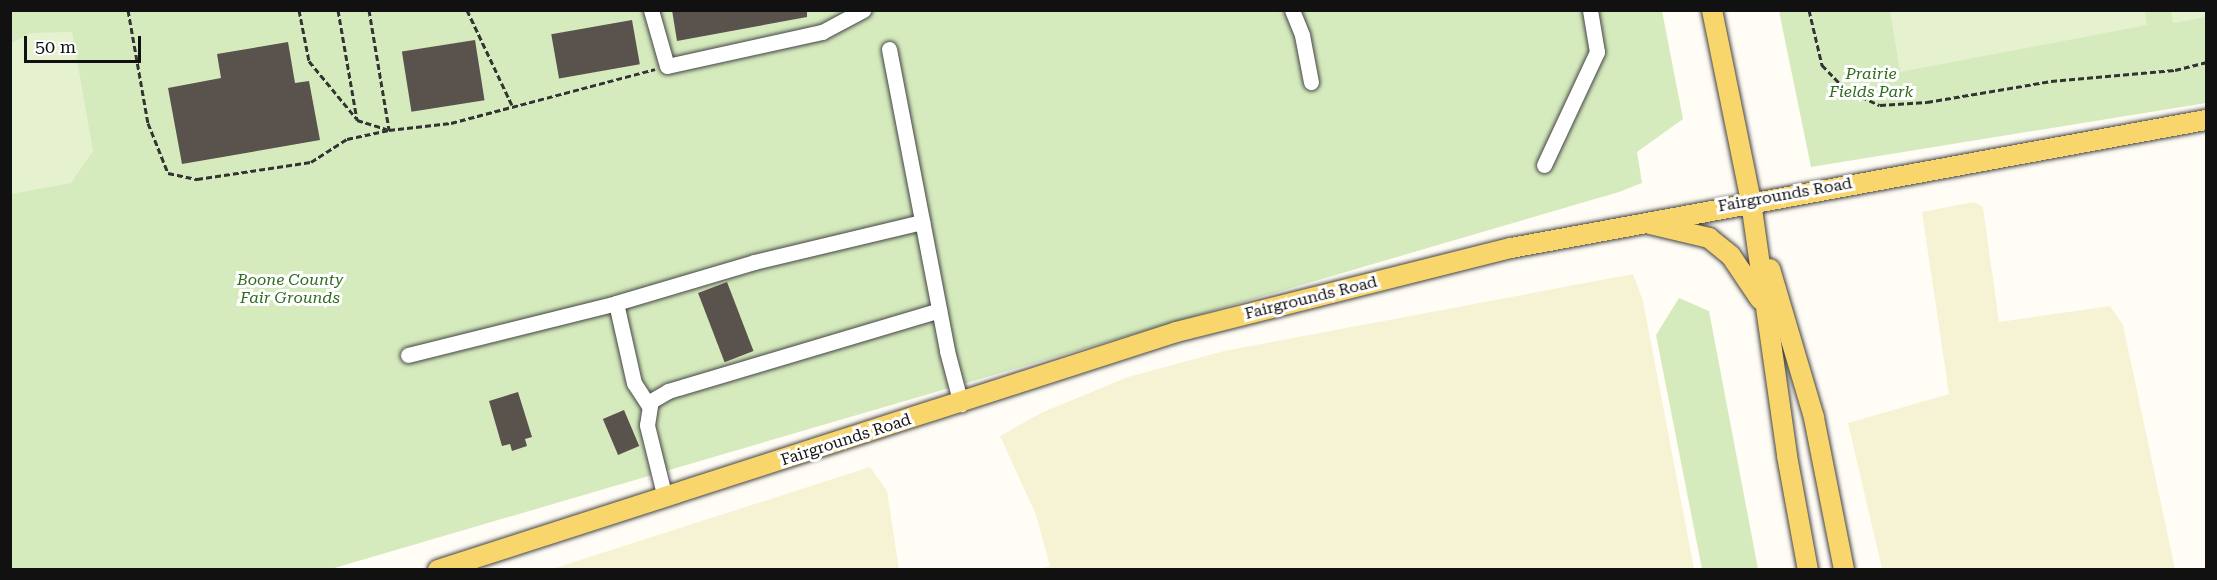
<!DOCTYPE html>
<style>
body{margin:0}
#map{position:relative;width:2217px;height:580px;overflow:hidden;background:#fffdf5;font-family:"Roboto Serif",serif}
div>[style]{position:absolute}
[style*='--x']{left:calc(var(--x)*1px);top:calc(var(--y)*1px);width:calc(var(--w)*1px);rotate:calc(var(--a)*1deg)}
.farmland>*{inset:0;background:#f6f3d4}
.green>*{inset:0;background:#d5ebbd}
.pitch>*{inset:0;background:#e6f2cf}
.building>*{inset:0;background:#5a524d;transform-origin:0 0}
.path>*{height:3px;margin-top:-1.5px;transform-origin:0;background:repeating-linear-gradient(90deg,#333 0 6px,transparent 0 9px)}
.roads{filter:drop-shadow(0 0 2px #444) drop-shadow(0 0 2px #444)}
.minor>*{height:15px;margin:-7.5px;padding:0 7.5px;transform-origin:7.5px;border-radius:7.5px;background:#fff}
.major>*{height:20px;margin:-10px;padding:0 10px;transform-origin:10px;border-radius:10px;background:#f9d66b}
span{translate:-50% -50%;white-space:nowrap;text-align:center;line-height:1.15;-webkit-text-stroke:6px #fff;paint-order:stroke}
.park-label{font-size:16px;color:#2f6b1f;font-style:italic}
.street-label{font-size:16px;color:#111}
.frame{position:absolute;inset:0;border:12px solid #111;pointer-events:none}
.scale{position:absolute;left:24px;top:36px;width:117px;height:27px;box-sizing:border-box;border:3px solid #111;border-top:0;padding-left:8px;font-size:18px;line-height:21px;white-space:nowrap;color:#111;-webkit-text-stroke:4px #fff;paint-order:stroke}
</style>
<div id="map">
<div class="farmland">
<div style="clip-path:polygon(1974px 202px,1983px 207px,1999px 322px,2110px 306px,2123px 325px,2175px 569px,1882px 569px,1848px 423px,1949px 394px,1922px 212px)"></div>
<div style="clip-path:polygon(1633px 274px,1643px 301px,1694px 569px,1040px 569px,1050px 566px,1036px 515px,1000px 436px,1043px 412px,1128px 377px,1224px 351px)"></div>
<div style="clip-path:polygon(870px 467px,887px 491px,899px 569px,552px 569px)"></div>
</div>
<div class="green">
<div style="clip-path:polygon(10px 11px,1662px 11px,1683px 119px,1637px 152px,1642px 183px,1619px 192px,331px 569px,11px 569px)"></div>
<div style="clip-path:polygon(1779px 11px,2206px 11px,2206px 103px,1811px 167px)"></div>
<div style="clip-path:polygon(1679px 298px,1709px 311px,1758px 569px,1702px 569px,1656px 335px)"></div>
</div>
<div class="pitch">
<div style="clip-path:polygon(1890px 11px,2145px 11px,2147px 25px,1900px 72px)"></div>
<div style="clip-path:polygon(2171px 11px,2206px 11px,2206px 17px,2173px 23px)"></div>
<div style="clip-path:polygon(72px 32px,93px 151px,71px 183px,11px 194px,11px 43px,31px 33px)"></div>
</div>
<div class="building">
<div style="clip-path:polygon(672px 10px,807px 10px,807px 17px,677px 41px)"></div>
<div style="left:632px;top:20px;width:45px;height:82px;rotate:80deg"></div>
<div style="left:475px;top:40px;width:61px;height:74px;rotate:81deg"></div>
<div style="clip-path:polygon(288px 42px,295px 83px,309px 81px,320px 140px,182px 164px,168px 88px,221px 78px,217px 54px)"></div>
<div style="left:727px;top:282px;width:74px;height:31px;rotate:69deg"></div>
<div style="clip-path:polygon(518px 392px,532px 437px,525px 439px,527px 446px,512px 451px,510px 444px,502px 446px,489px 401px)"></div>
<div style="left:624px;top:410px;width:39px;height:23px;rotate:67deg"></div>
</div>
<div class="path">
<div style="--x:128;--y:10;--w:115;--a:80"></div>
<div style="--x:148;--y:123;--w:54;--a:68.2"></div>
<div style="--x:168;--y:173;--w:30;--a:12"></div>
<div style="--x:197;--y:179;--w:115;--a:-8.5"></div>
<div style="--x:311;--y:162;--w:43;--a:-32.6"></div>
<div style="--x:347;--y:139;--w:43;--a:-12.1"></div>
<div style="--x:299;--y:10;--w:52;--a:78.9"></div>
<div style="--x:309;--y:61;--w:74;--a:50.5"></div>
<div style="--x:338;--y:10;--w:112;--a:80.2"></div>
<div style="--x:357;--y:120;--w:31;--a:17"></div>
<div style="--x:369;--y:10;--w:122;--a:80.5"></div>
<div style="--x:389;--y:130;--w:62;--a:-6.4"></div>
<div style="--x:451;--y:123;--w:211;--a:-14.8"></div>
<div style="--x:467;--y:10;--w:105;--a:64.7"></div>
<div style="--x:1809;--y:10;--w:57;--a:76.7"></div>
<div style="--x:1822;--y:65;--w:33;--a:46"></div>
<div style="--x:1845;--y:89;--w:38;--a:25"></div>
<div style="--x:1880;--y:105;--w:47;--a:-3.7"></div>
<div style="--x:1927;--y:102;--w:126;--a:-9.6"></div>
<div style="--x:2051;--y:81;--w:124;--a:-5.1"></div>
<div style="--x:2175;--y:70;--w:32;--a:-14"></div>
</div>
<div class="roads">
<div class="minor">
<div style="--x:651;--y:10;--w:58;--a:74.1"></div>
<div style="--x:667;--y:66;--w:159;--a:-12.4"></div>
<div style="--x:822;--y:32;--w:47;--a:-28.2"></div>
<div style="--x:1292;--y:10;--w:27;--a:68"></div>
<div style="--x:1302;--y:35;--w:48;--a:79.2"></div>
<div style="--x:889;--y:49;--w:308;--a:79.1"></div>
<div style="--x:947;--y:351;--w:55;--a:75.2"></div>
<div style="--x:1544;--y:165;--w:125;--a:-64.9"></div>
<div style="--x:1597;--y:52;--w:43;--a:-99.5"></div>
<div style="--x:408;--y:355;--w:214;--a:-14"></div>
<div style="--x:649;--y:406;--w:27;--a:-123"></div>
<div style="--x:634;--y:383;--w:82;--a:-102.7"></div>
<div style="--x:616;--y:303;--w:144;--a:-16.5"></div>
<div style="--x:754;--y:262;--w:173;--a:-13.4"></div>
<div style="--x:665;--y:498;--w:75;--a:-103.9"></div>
<div style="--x:647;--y:425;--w:24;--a:-81"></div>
<div style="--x:651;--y:401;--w:20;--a:-30"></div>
<div style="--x:668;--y:391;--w:283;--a:-16.6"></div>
</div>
<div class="major">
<div style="--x:1712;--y:10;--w:196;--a:78.5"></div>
<div style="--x:1751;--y:202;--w:257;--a:81.9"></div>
<div style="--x:1787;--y:456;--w:116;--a:79.6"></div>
<div style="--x:1650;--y:224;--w:61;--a:13.3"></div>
<div style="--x:1709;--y:238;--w:28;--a:39"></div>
<div style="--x:1731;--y:256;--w:52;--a:56"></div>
<div style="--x:1770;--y:269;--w:155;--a:73.5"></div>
<div style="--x:1814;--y:418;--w:155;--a:78.8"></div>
<div style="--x:438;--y:570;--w:775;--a:-17.87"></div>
<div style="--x:1176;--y:332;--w:345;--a:-14.1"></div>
<div style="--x:1511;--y:248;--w:707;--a:-10.44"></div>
</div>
</div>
<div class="park-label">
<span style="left:1871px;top:83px">Prairie<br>Fields Park</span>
<span style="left:290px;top:289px">Boone County<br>Fair Grounds</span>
</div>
<div class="street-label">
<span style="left:1785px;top:195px;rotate:-10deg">Fairgrounds Road</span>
<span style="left:1311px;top:298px;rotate:-14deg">Fairgrounds Road</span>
<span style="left:846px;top:440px;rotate:-18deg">Fairgrounds Road</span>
</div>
<div class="frame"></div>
<div class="scale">50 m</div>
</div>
